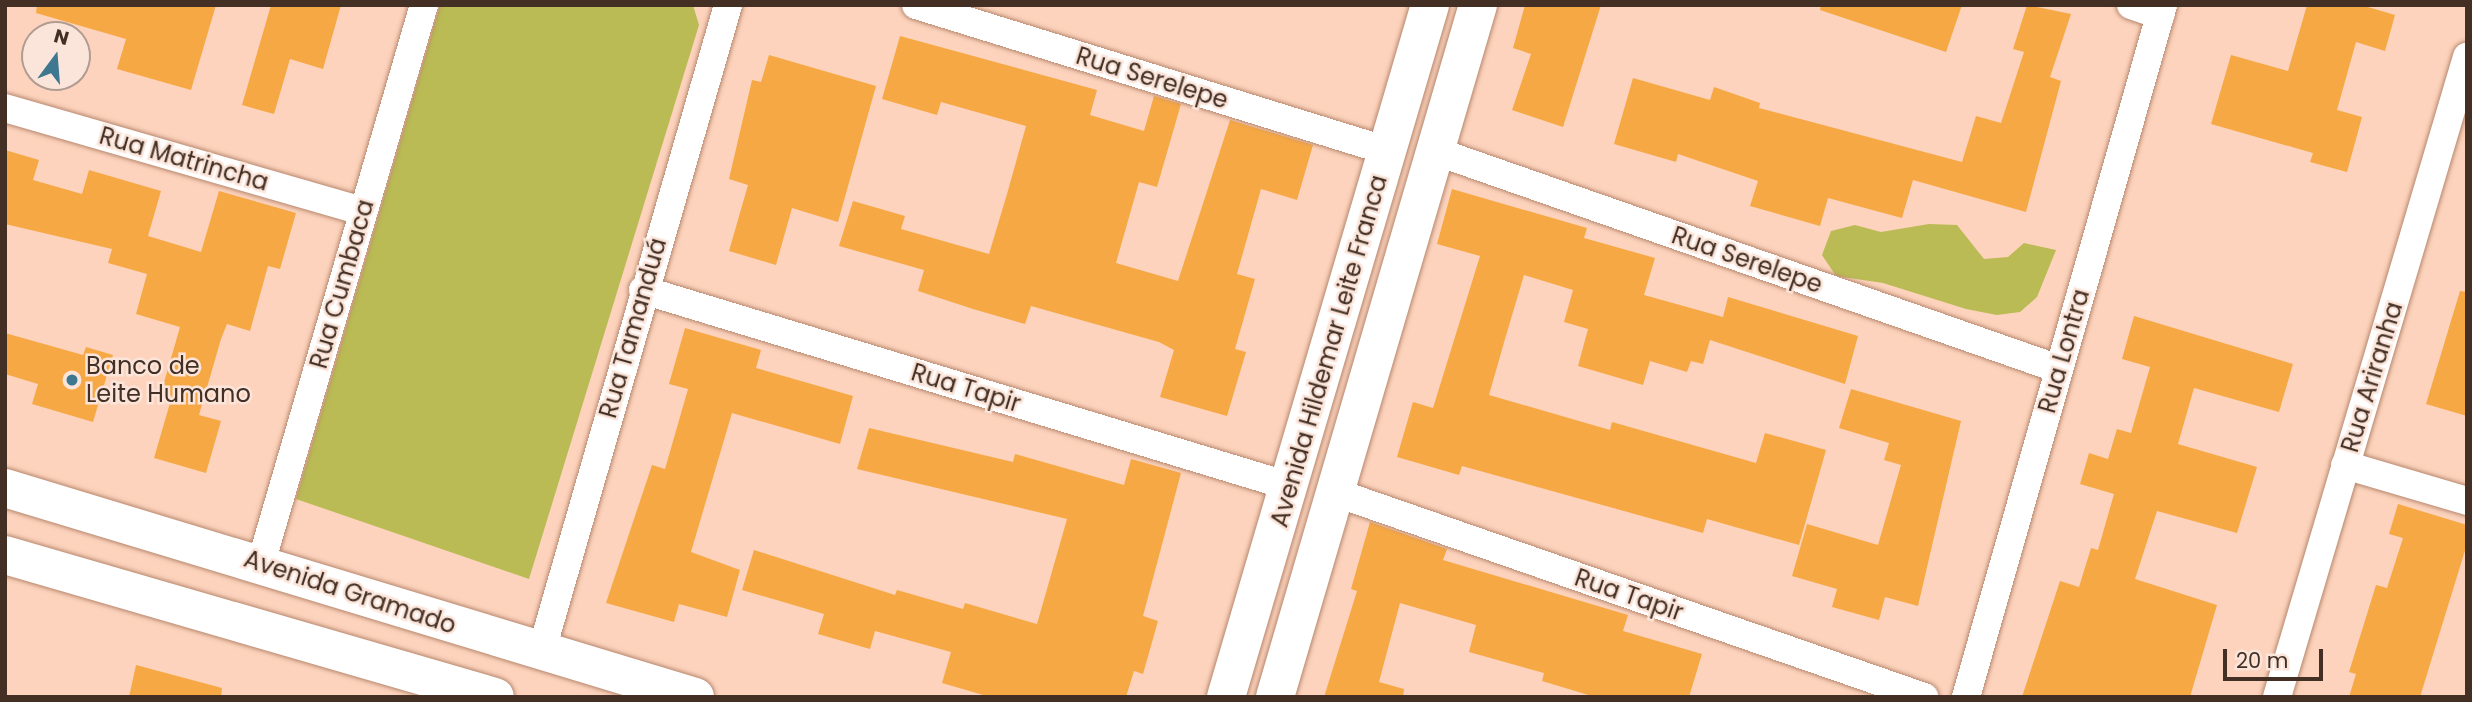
<!DOCTYPE html>
<meta charset="utf-8">
<style>
body{margin:0}
#map{position:relative;width:2472px;height:702px;overflow:hidden;background:#fdd3bd;font-family:Poppins,sans-serif}
div>[style]{position:absolute}
[style*='--x']{left:calc(var(--x)*1px);top:calc(var(--y)*1px);width:calc(var(--w)*1px);rotate:calc(var(--a)*1deg)}
.green>*{inset:0;background:#babb54}
.building>*{inset:0;background:#f6a845}
.roads{filter:drop-shadow(0 0 2px #b7876d) drop-shadow(0 0 2px #b7876d)}
.street>*{height:28px;margin:-14px;padding:0 14px;transform-origin:14px;border-radius:14px;background:#fff}
.secondary>*{height:38px;margin:-19px;padding:0 19px;transform-origin:19px;border-radius:19px;background:#fff}
.dots>*{width:19px;height:19px;translate:-50% -50%;box-sizing:border-box;border:4px solid #fbe5da;border-radius:50%}
span{translate:-50% -50%;white-space:nowrap;text-align:center;line-height:1.15;-webkit-text-stroke:5px #fbe5da;paint-order:stroke}
.street-label{font-size:24px;color:#432f24}
.poi-label{font-size:24px;color:#432f24}
.left{translate:0 -50%;text-align:left}
.frame{position:absolute;inset:0;border:7px solid #432f24;pointer-events:none}
.north{position:absolute;left:21px;top:21px;width:70px;height:70px;box-sizing:border-box;background:#fbe5da;border:2px solid #b19c91;border-radius:50%;rotate:16deg;font-size:19px;font-weight:700;line-height:28px;text-align:center;color:#432f24}
.north::after{content:'';display:block;margin:auto;width:24px;height:32px;background:#3e7790;clip-path:polygon(50% 0,100% 100%,50% 72%,0 100%)}
.scale{position:absolute;left:2223px;top:649px;width:100px;height:32px;box-sizing:border-box;border:4px solid #432f24;border-top:0;padding-left:9px;font-size:21px;line-height:24px;white-space:nowrap;color:#432f24;-webkit-text-stroke:5px #fbe5da;paint-order:stroke}
</style>
<div id="map">
<div class="green">
<div style="clip-path:polygon(440px 5px,693px 5px,699px 25px,529px 579px,296px 499px)"></div>
<div style="clip-path:polygon(1929px 224px,1957px 225px,1984px 259px,2008px 257px,2024px 243px,2056px 250px,2037px 297px,2020px 312px,1997px 315px,1966px 309px,1883px 283px,1836px 276px,1822px 255px,1831px 231px,1855px 225px,1881px 232px)"></div>
</div>
<div class="building">
<div style="clip-path:polygon(37px 5px,216px 5px,191px 90px,117px 69px,126px 39px,36px 13px)"></div>
<div style="clip-path:polygon(271px 5px,341px 5px,323px 69px,290px 59px,274px 114px,242px 105px)"></div>
<div style="clip-path:polygon(1525px 5px,1601px 5px,1563px 127px,1512px 110px,1531px 54px,1513px 48px)"></div>
<div style="clip-path:polygon(1821px 5px,1962px 5px,1946px 52px,1820px 10px)"></div>
<div style="clip-path:polygon(2027px 5px,2071px 14px,2050px 77px,2061px 81px,2026px 212px,1913px 180px,1902px 218px,1828px 198px,1820px 226px,1750px 206px,1758px 181px,1678px 154px,1676px 162px,1614px 144px,1633px 78px,1710px 100px,1714px 87px,1760px 103px,1759px 108px,1962px 162px,1976px 116px,2001px 123px,2024px 52px,2013px 49px)"></div>
<div style="clip-path:polygon(2307px 5px,2361px 5px,2395px 15px,2385px 51px,2356px 42px,2337px 110px,2362px 117px,2347px 172px,2310px 162px,2313px 153px,2211px 124px,2231px 55px,2288px 71px)"></div>
<div style="clip-path:polygon(900px 36px,1097px 90px,1090px 115px,1144px 131px,1154px 96px,1181px 104px,1157px 187px,1139px 182px,1116px 263px,1178px 281px,1230px 120px,1313px 145px,1297px 200px,1261px 189px,1237px 274px,1255px 279px,1235px 349px,1246px 352px,1227px 416px,1160px 397px,1174px 350px,1159px 342px,1031px 306px,1025px 324px,973px 309px,918px 291px,924px 270px,839px 246px,853px 201px,905px 216px,901px 229px,989px 254px,1007px 194px,1026px 126px,941px 102px,937px 115px,882px 99px)"></div>
<div style="clip-path:polygon(769px 55px,876px 86px,838px 222px,792px 208px,776px 265px,729px 251px,748px 185px,729px 179px,752px 80px,761px 82px)"></div>
<div style="clip-path:polygon(5px 150px,39px 160px,33px 180px,82px 194px,89px 170px,161px 191px,148px 236px,201px 252px,219px 191px,296px 213px,280px 269px,268px 266px,250px 331px,227px 324px,221px 339px,199px 415px,221px 421px,206px 473px,154px 458px,172px 396px,161px 393px,180px 327px,136px 314px,147px 274px,108px 263px,112px 249px,5px 224px)"></div>
<div style="clip-path:polygon(1452px 189px,1587px 228px,1584px 238px,1655px 258px,1644px 295px,1723px 317px,1728px 297px,1858px 336px,1845px 384px,1710px 340px,1703px 364px,1691px 361px,1687px 372px,1650px 361px,1643px 385px,1578px 366px,1588px 329px,1564px 322px,1573px 290px,1524px 275px,1505px 339px,1489px 395px,1610px 430px,1612px 422px,1756px 463px,1765px 433px,1826px 450px,1799px 545px,1707px 519px,1703px 533px,1462px 466px,1459px 475px,1397px 457px,1413px 402px,1433px 408px,1480px 256px,1437px 244px)"></div>
<div style="clip-path:polygon(2460px 291px,2467px 292px,2467px 416px,2426px 404px)"></div>
<div style="clip-path:polygon(2134px 316px,2293px 364px,2279px 412px,2194px 388px,2178px 444px,2257px 467px,2237px 533px,2157px 511px,2135px 579px,2217px 605px,2190px 697px,2022px 697px,2060px 581px,2079px 587px,2091px 548px,2098px 550px,2114px 494px,2080px 484px,2089px 453px,2108px 459px,2117px 429px,2131px 433px,2150px 367px,2122px 359px)"></div>
<div style="clip-path:polygon(685px 328px,761px 350px,756px 368px,853px 396px,840px 444px,732px 413px,691px 552px,740px 570px,727px 617px,679px 604px,674px 622px,606px 603px,652px 465px,665px 469px,688px 389px,669px 384px)"></div>
<div style="clip-path:polygon(5px 333px,83px 355px,86px 347px,113px 355px,93px 422px,32px 404px,38px 384px,5px 374px)"></div>
<div style="clip-path:polygon(1851px 389px,1961px 421px,1918px 606px,1885px 597px,1879px 620px,1832px 607px,1837px 589px,1792px 576px,1807px 524px,1878px 545px,1901px 465px,1884px 460px,1889px 443px,1839px 428px)"></div>
<div style="clip-path:polygon(869px 428px,1013px 462px,1015px 454px,1124px 485px,1131px 459px,1181px 473px,1143px 616px,1158px 621px,1143px 674px,1134px 671px,1126px 697px,990px 697px,942px 683px,951px 652px,875px 631px,870px 649px,818px 634px,824px 614px,742px 590px,754px 550px,895px 595px,897px 590px,963px 609px,965px 603px,1037px 624px,1067px 519px,857px 469px)"></div>
<div style="clip-path:polygon(2398px 504px,2467px 525px,2467px 544px,2420px 697px,2349px 697px,2356px 674px,2349px 672px,2376px 585px,2387px 588px,2403px 538px,2389px 534px)"></div>
<div style="clip-path:polygon(1370px 522px,1447px 549px,1443px 560px,1628px 615px,1623px 631px,1702px 654px,1689px 697px,1595px 697px,1542px 681px,1544px 673px,1469px 652px,1476px 625px,1400px 603px,1379px 682px,1404px 689px,1403px 697px,1324px 697px,1357px 591px,1351px 589px)"></div>
<div style="clip-path:polygon(136px 665px,222px 688px,221px 697px,129px 697px)"></div>
</div>
<div class="roads">
<div class="street">
<div style="--x:916;--y:5;--w:494;--a:17.2"></div>
<div style="--x:2131;--y:5;--w:31;--a:19"></div>
<div style="--x:5;--y:108;--w:373;--a:16.1"></div>
<div style="--x:1435;--y:151;--w:661;--a:19.26"></div>
<div style="--x:643;--y:290;--w:675;--a:16.88"></div>
<div style="--x:2345;--y:465;--w:127;--a:16.4"></div>
<div style="--x:1334;--y:492;--w:625;--a:19.16"></div>
<div style="--x:261;--y:563;--w:581;--a:-73.72"></div>
<div style="--x:541;--y:653;--w:674;--a:-73.9"></div>
<div style="--x:1966;--y:697;--w:719;--a:-74.11"></div>
<div style="--x:2277;--y:697;--w:668;--a:-73.47"></div>
</div>
<div class="secondary">
<div style="--x:5;--y:488;--w:721;--a:16.85"></div>
<div style="--x:5;--y:555;--w:510;--a:16.16"></div>
<div style="--x:1226;--y:697;--w:721;--a:-73.57"></div>
<div style="--x:1275;--y:697;--w:721;--a:-73.65"></div>
</div>
</div>
<div class="dots">
<div style="left:72px;top:380px;background:#3e7790"></div>
</div>
<div class="street-label">
<span style="left:1152px;top:78px;rotate:17deg">Rua Serelepe</span>
<span style="left:184px;top:159px;rotate:16deg">Rua Matrincha</span>
<span style="left:1747px;top:260px;rotate:19deg">Rua Serelepe</span>
<span style="left:342px;top:284px;rotate:-74deg">Rua Cumbaca</span>
<span style="left:633px;top:328px;rotate:-74deg">Rua Tamanduá</span>
<span style="left:1329px;top:351px;rotate:-74deg">Avenida Hildemar Leite Franca</span>
<span style="left:2064px;top:351px;rotate:-74deg">Rua Lontra</span>
<span style="left:2372px;top:377px;rotate:-73deg">Rua Ariranha</span>
<span style="left:966px;top:388px;rotate:17deg">Rua Tapir</span>
<span style="left:350px;top:592px;rotate:18deg">Avenida Gramado</span>
<span style="left:1629px;top:595px;rotate:19deg">Rua Tapir</span>
</div>
<div class="poi-label">
<span class="left" style="left:86px;top:380px">Banco de<br>Leite Humano</span>
</div>
<div class="frame"></div>
<div class="north">N</div>
<div class="scale">20 m</div>
</div>
